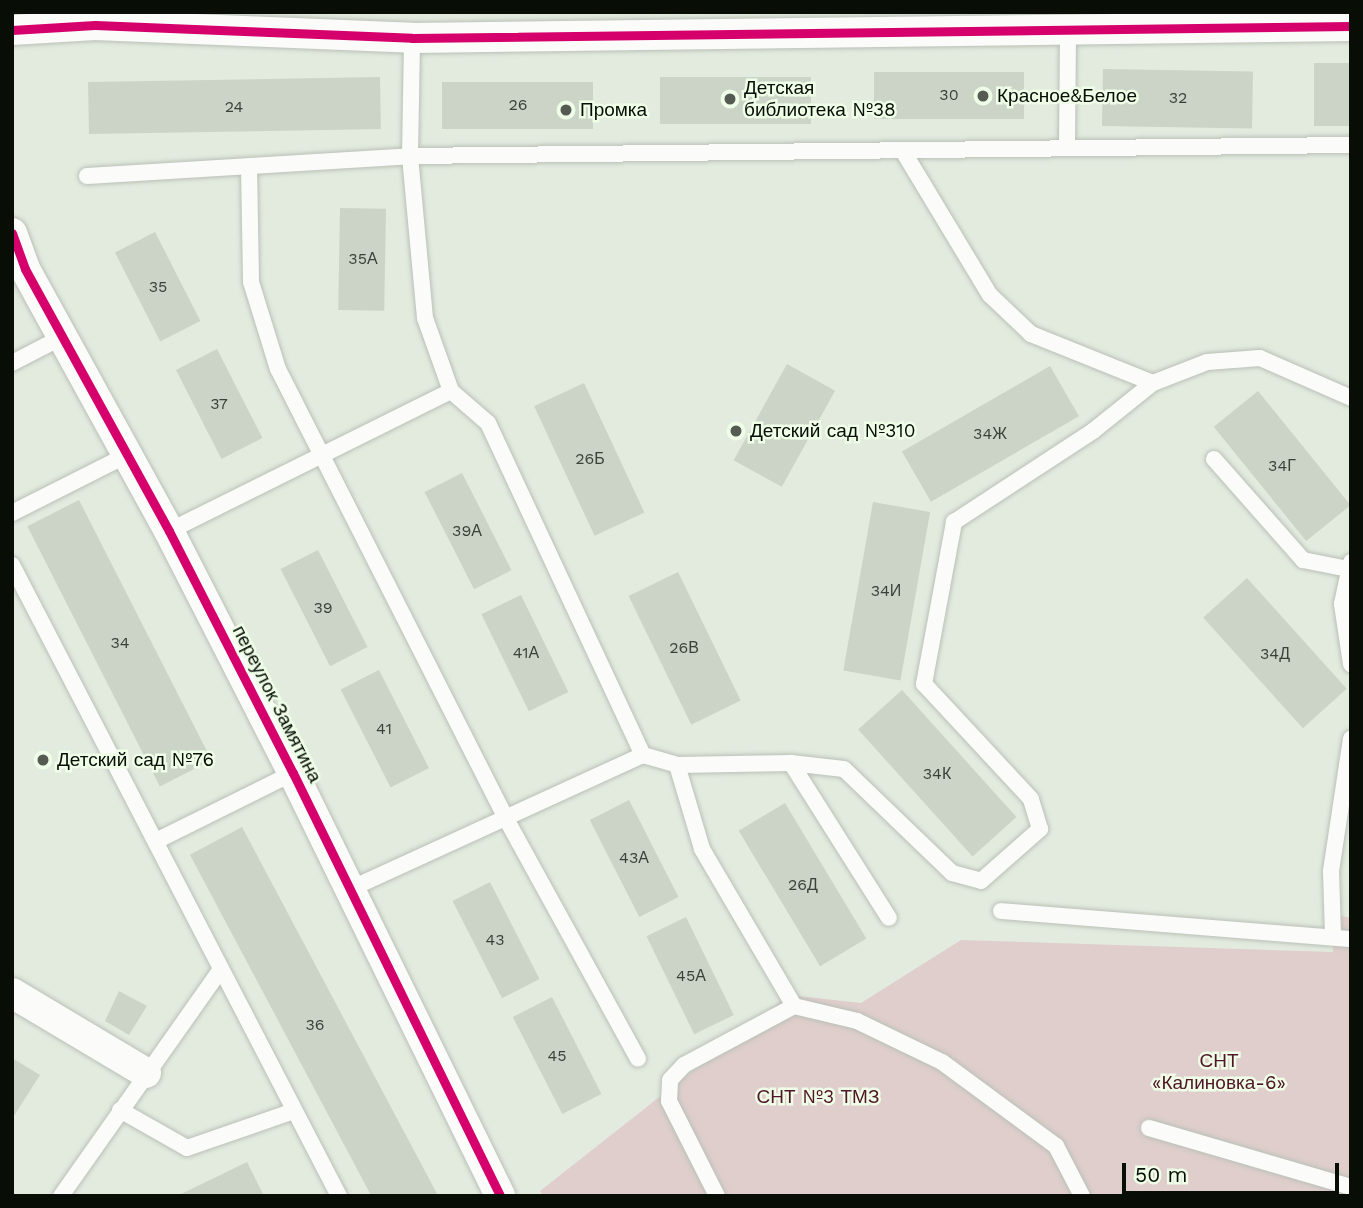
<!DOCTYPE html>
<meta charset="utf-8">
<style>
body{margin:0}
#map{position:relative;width:1363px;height:1208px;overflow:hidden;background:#e3ebdf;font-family:"Work Sans",sans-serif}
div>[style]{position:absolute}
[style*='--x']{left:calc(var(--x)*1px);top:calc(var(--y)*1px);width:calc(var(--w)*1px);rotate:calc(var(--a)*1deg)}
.green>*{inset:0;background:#dfcecc}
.building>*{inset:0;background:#cbd4c6;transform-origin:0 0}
.roads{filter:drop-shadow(0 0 2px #bac0b7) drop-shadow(0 0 2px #bac0b7)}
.service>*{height:16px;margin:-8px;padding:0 8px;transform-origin:8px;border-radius:8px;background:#fbfcfa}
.minor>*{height:30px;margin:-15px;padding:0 15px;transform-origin:15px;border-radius:15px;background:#fbfcfa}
.cycleway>*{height:9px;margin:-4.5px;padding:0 4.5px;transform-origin:4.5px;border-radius:4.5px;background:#d6006c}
.dots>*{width:19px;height:19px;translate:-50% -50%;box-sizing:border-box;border:4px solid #eefee7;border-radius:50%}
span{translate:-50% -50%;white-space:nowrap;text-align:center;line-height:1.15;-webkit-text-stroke:5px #eefee7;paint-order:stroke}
.number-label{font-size:16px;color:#3b4138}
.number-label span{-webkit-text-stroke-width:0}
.poi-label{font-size:19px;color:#080d06}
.left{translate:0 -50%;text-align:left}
.street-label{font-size:19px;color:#080d06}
.park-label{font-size:19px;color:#501526}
.frame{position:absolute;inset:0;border:14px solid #080d06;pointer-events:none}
.scale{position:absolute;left:1122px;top:1163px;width:217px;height:32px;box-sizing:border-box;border:4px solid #080d06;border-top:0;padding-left:9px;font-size:21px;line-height:24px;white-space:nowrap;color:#080d06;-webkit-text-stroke:5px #eefee7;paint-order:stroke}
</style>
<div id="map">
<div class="green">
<div style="clip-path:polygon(1333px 914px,1351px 918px,1351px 1196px,543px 1196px,540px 1191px,789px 995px,861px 1003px,961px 940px,1333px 952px)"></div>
</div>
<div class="building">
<div style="left:1314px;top:63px;width:37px;height:63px"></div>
<div style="left:1103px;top:69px;width:150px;height:57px;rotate:1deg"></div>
<div style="left:874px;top:72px;width:150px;height:47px"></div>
<div style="left:380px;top:77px;width:52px;height:292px;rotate:89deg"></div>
<div style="left:660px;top:77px;width:151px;height:47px"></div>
<div style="left:442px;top:82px;width:151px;height:47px"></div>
<div style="left:340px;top:208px;width:46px;height:102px;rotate:1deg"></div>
<div style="left:155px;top:232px;width:100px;height:45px;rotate:63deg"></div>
<div style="left:217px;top:349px;width:100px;height:46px;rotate:63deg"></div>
<div style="left:787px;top:364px;width:55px;height:110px;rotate:29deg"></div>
<div style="left:1050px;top:366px;width:58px;height:171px;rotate:60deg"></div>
<div style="left:584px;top:383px;width:143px;height:55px;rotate:65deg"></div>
<div style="left:1258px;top:391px;width:147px;height:57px;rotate:51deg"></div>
<div style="left:462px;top:473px;width:109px;height:42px;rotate:63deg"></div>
<div style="left:79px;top:500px;width:292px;height:58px;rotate:63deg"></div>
<div style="left:873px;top:502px;width:58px;height:171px;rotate:10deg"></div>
<div style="left:318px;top:550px;width:109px;height:42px;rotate:63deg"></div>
<div style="left:678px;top:572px;width:143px;height:55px;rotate:64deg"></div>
<div style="left:1247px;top:578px;width:149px;height:59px;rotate:48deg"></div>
<div style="left:521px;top:595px;width:108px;height:44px;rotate:64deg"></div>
<div style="left:379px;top:670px;width:110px;height:43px;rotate:63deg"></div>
<div style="left:902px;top:690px;width:171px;height:59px;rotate:48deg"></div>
<div style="left:629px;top:800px;width:109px;height:44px;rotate:63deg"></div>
<div style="left:785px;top:803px;width:158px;height:54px;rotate:59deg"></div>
<div style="left:242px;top:827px;width:418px;height:59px;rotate:62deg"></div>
<div style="left:490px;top:882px;width:109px;height:42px;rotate:63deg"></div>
<div style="left:686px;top:917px;width:109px;height:44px;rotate:64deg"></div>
<div style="clip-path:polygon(119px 991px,147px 1006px,129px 1035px,105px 1021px)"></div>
<div style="left:552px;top:997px;width:109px;height:44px;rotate:63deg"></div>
<div style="clip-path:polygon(12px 1058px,40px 1075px,12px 1119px)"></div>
<div style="clip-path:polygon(247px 1162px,264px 1196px,177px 1196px)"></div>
</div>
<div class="roads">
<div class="service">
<div style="--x:1067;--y:148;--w:119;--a:-89.5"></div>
<div style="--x:903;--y:151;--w:168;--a:58.9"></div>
<div style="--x:990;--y:295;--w:57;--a:43.6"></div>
<div style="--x:1031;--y:334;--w:131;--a:21.9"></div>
<div style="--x:249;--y:166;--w:116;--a:89"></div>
<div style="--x:251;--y:282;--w:91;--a:72.8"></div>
<div style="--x:278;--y:369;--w:500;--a:63.1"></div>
<div style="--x:504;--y:815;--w:278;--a:61.2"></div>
<div style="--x:87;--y:176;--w:324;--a:-3.5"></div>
<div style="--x:410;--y:156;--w:941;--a:-0.67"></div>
<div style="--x:12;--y:363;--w:59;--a:-27.4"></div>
<div style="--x:451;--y:391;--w:49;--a:40.9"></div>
<div style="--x:488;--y:423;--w:366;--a:65"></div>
<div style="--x:1214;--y:459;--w:135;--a:48.6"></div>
<div style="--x:1303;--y:560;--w:46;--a:11.3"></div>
<div style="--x:12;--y:513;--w:129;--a:-26.8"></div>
<div style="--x:169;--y:531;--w:315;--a:-26.4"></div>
<div style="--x:451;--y:391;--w:77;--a:-109.6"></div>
<div style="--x:425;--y:318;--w:163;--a:-95.3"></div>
<div style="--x:410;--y:156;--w:118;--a:-89"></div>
<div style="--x:1351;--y:562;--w:43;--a:102.1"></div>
<div style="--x:1342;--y:604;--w:61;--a:81.5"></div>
<div style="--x:12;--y:565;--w:711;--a:62.61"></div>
<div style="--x:791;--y:763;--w:183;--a:57.7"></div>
<div style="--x:677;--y:765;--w:88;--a:73.4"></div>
<div style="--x:702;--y:849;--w:182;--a:59.6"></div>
<div style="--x:794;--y:1006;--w:65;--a:13.4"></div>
<div style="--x:857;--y:1021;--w:94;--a:25.8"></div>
<div style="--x:942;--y:1062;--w:142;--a:36.4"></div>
<div style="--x:1056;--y:1146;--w:56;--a:62.5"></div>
<div style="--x:158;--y:840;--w:151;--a:-26.4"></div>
<div style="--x:350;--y:889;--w:322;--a:-24.6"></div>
<div style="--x:643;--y:755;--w:35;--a:16"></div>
<div style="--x:677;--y:765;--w:114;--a:-1"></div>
<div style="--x:791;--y:763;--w:53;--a:6.5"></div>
<div style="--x:844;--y:769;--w:150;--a:43.9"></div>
<div style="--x:952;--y:873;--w:30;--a:15"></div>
<div style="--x:981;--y:881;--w:79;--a:-41.4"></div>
<div style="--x:1040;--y:829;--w:31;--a:-107"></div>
<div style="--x:1031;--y:799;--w:157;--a:-132.9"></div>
<div style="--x:924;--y:684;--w:165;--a:-79.5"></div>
<div style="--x:954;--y:522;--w:166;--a:-33.2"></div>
<div style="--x:1093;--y:431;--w:77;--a:-38.7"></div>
<div style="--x:1153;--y:383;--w:58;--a:-21.3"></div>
<div style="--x:1207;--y:362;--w:53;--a:-4.3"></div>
<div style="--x:1260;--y:358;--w:99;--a:23.7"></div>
<div style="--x:1001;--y:911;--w:351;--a:4.6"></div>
<div style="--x:1333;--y:935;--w:64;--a:-91.8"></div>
<div style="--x:1331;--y:871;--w:134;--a:-81.4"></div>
<div style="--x:120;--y:1110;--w:77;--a:29.6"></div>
<div style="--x:187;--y:1148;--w:113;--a:-19.1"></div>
<div style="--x:1149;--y:1128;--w:210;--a:16.3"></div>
<div style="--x:61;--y:1196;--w:276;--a:-54.8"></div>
<div style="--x:717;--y:1196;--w:106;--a:-116.8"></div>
<div style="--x:669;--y:1101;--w:21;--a:-87"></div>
<div style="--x:670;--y:1080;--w:21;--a:-47"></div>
<div style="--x:684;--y:1065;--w:125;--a:-28.2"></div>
</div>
<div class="minor">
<div style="--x:12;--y:30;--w:83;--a:-3.4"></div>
<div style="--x:95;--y:25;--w:317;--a:2.3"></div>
<div style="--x:412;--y:38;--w:939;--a:-0.73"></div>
<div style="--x:12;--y:233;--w:38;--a:70"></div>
<div style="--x:25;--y:269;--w:299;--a:61.2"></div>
<div style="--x:169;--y:531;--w:272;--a:62.9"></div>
<div style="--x:293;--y:773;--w:471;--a:63.9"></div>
<div style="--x:12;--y:993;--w:156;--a:30.8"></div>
</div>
</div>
<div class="cycleway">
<div style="--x:12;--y:30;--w:83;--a:-3.4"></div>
<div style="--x:95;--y:25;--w:317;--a:2.3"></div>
<div style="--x:412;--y:38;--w:939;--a:-0.73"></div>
<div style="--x:12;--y:233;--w:38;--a:70"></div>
<div style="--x:25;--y:269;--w:299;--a:61.2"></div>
<div style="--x:169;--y:531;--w:272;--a:62.9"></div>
<div style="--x:293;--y:773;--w:471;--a:63.9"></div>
</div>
<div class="dots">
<div style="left:983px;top:96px;background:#555b52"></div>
<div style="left:730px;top:99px;background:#555b52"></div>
<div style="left:566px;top:110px;background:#555b52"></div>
<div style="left:736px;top:431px;background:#555b52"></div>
<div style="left:43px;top:760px;background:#555b52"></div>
</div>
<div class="number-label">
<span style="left:949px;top:95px">30</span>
<span style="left:1178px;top:98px">32</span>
<span style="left:518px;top:105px">26</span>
<span style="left:234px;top:107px">24</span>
<span style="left:363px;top:259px">35А</span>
<span style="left:158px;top:287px">35</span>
<span style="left:219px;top:404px">37</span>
<span style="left:990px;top:434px">34Ж</span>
<span style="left:590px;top:459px">26Б</span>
<span style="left:1282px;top:466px">34Г</span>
<span style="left:467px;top:531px">39А</span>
<span style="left:886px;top:591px">34И</span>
<span style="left:323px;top:608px">39</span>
<span style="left:120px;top:643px">34</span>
<span style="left:684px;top:648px">26В</span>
<span style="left:526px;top:653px">41А</span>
<span style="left:1275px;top:654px">34Д</span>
<span style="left:384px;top:729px">41</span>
<span style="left:937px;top:774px">34К</span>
<span style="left:634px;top:858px">43А</span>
<span style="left:803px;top:885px">26Д</span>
<span style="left:495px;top:940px">43</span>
<span style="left:691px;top:976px">45А</span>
<span style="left:315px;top:1025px">36</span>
<span style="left:557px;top:1056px">45</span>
</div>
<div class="poi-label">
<span class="left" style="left:744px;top:99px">Детская<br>библиотека №38</span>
<span class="left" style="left:997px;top:96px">Красное&amp;Белое</span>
<span class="left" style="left:580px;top:110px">Промка</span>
<span class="left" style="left:750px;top:431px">Детский сад №310</span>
<span class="left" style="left:57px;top:760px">Детский сад №76</span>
</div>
<div class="street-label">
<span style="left:277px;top:704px;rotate:63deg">переулок Замятина</span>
</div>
<div class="park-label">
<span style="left:1219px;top:1072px">СНТ<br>«Калиновка-6»</span>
<span style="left:818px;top:1097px">СНТ №3 ТМЗ</span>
</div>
<div class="frame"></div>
<div class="scale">50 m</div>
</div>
